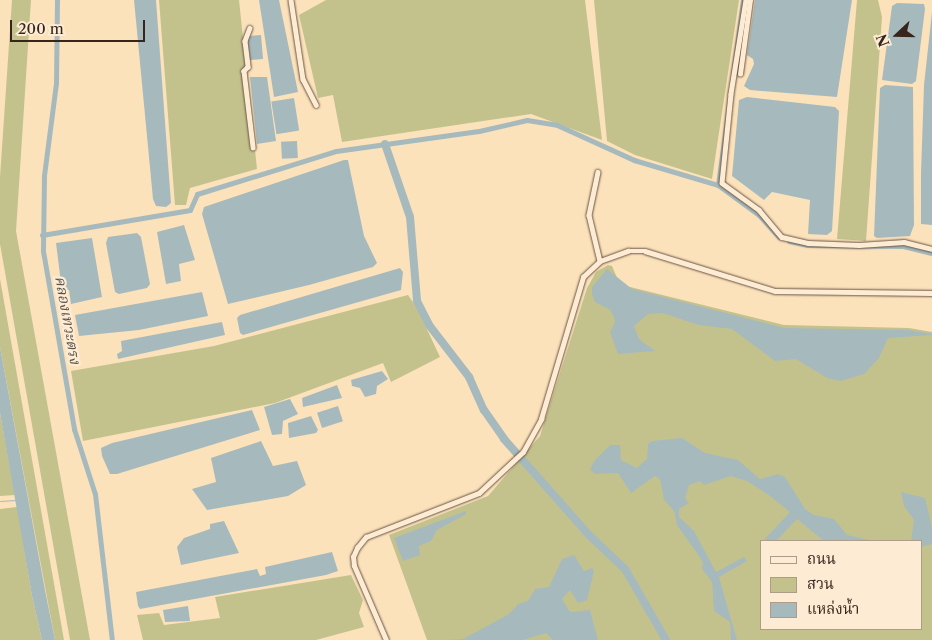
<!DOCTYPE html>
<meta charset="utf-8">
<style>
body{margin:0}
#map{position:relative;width:932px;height:640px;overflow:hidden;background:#fce2bb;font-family:"Libre Caslon Text","Noto Serif Thai",serif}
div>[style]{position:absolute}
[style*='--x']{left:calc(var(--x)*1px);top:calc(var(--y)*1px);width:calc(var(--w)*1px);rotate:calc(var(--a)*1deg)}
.green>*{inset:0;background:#c4c28c}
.water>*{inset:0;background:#a6babd;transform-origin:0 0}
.stream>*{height:1px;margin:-0.5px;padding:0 0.5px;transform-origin:0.5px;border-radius:0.5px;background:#a6babd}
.canal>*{height:5px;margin:-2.5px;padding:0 2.5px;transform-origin:2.5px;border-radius:2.5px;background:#a6babd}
.river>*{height:8px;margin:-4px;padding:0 4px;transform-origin:4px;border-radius:4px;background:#a6babd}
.roads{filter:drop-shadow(0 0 1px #685444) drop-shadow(0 0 1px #685444)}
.minor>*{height:4.5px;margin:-2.25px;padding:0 2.25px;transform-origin:2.25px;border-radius:2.25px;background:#fdecd3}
span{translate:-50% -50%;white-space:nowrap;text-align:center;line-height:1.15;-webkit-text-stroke:4.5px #fdecd3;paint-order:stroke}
.water-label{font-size:15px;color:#58514c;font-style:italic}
.legend{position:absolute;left:760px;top:540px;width:162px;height:90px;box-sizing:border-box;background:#fdecd3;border:1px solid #ae9c8a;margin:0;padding:6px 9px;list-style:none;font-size:15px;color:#37241c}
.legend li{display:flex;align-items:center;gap:10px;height:25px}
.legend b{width:25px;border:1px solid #ae9c8a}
.north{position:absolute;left:872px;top:10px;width:50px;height:50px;-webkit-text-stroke:4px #fdecd3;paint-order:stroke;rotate:249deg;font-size:14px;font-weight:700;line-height:20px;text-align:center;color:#37241c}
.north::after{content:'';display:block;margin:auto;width:18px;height:22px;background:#37241c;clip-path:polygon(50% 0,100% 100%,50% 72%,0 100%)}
.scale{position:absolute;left:10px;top:20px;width:135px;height:22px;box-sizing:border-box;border:2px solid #37241c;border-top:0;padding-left:6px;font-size:15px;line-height:18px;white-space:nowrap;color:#37241c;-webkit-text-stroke:4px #fdecd3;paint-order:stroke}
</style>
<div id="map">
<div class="green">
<div style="clip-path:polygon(12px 0,31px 0,16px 231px,90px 640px,70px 640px,0 244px,0 177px)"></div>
<div style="clip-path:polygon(159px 0,239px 0,257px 169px,190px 188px,186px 205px,175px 205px)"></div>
<div style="clip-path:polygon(326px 0,585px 0,602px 140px,531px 114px,342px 142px,333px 95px,318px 98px,299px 15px)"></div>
<div style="clip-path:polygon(594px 0,739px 0,712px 179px,635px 155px,607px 141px)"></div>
<div style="clip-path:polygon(857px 0,878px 0,882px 17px,866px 241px,837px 239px)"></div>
<div style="clip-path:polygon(evenodd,608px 265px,612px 266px,618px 280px,626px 286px,784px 325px,909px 328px,932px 332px,932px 640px,427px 640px,389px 535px,488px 496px,540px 436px,587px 288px,596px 272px,608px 265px,761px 541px,921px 541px,921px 629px,761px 629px,761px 541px)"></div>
<div style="clip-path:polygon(0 279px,64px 640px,55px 640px,0 347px)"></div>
<div style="clip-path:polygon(408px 295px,417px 308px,440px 357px,391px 382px,383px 363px,275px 403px,83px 441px,71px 371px,214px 346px)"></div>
<div style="clip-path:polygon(0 413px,15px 495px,0 496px)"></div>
<div style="clip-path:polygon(17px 507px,32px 596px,42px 640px,0 640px,0 509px)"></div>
<div style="clip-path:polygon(351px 575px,363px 600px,359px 613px,364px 627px,316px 640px,143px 640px,137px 615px,159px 613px,164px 625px,220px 618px,215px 597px)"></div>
</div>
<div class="water">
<div style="clip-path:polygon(134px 0,156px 0,171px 203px,166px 207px,156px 206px,153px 199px)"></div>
<div style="clip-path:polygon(259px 0,279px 0,298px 92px,274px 97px)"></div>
<div style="clip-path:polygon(755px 0,852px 0,837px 97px,750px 90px,744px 86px,754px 64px,753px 59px,747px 55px)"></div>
<div style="clip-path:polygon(897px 3px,924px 4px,925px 9px,916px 81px,912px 84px,882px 80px,892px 6px)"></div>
<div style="clip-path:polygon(932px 12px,932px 225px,921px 224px,921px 173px,924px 85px)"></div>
<div style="left:261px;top:35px;width:24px;height:15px;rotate:85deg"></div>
<div style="clip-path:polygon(250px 77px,267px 77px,276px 141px,257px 144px)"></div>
<div style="clip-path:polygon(885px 85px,913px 87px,914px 225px,910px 236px,877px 238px,874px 236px,880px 88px)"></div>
<div style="clip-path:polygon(747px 97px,835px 107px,839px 111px,832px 231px,827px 235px,808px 234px,810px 200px,772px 192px,764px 200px,732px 176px,739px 100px)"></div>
<div style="left:294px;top:98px;width:33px;height:23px;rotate:81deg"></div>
<div style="left:297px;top:141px;width:17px;height:16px;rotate:87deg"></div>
<div style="clip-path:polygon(344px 160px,348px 160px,364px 236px,377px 263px,373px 267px,309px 285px,228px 304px,202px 214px,204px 207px)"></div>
<div style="clip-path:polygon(184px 225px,195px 260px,179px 264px,181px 281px,166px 284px,157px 232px)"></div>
<div style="clip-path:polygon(137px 233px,141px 237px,150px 284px,147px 288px,119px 294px,115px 292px,106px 243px,108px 237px)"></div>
<div style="clip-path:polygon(92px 238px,102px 297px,71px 304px,69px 290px,62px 291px,56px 243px)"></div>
<div style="clip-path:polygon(400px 268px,403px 272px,401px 290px,243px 335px,240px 333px,237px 318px,240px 315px)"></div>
<div style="clip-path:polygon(607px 269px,632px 289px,785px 328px,908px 330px,932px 334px,932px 335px,888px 338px,879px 358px,864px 374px,841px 381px,827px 378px,796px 359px,775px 361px,732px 329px,698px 325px,663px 313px,648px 314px,634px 326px,639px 339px,655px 351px,618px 354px,610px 332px,615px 322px,614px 317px,610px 310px,595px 302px,592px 294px,592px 287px)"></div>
<div style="clip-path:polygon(202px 292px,208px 316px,139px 330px,79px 336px,75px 315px)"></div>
<div style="clip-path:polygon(222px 322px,225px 335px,118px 359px,117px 354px,122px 351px,121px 341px)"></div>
<div style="clip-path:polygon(0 347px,45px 590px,55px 640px,42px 640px,32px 596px,0 413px)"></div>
<div style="clip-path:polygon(382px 371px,388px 379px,377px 386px,376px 394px,365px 397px,360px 388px,352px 386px,351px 380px)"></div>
<div style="clip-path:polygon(337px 385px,342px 398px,303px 407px,302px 398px)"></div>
<div style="clip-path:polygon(290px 399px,298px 414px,283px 421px,282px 434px,272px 435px,264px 407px)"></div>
<div style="left:338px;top:406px;width:16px;height:22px;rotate:72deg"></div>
<div style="clip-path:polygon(252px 410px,260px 430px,117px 474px,110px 474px,102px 456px,101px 448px,112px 443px)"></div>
<div style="clip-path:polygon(311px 416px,318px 430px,316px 433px,289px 438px,288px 423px)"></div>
<div style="clip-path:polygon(682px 438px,705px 453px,738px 460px,760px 479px,778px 474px,785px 477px,805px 509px,814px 515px,834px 519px,847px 535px,870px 540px,824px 541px,797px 519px,776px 541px,763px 541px,790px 512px,770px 496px,747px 481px,731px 476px,704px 485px,700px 481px,689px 485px,685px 498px,689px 503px,679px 509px,679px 517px,694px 531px,716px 572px,744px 557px,747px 561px,719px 577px,737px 640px,731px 640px,730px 622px,714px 611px,712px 582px,702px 569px,703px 563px,697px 553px,677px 525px,674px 511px,664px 500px,660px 479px,655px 476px,631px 493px,618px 473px,595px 474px,590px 469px,595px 460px,610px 445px,620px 445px,621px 460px,637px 468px,647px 459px,648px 444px,652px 441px)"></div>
<div style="clip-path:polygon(261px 441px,273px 466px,297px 461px,306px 485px,288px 496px,207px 510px,192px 489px,216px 482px,211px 458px)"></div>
<div style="clip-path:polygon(901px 492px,925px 498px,932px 527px,932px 544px,921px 547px,921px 541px,911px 541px,914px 520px,904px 506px)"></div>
<div style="clip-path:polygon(466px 511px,466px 514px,437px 530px,431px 541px,419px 546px,420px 555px,403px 561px,394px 538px)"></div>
<div style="clip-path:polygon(224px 521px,239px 553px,181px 565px,177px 547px,184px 538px,210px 529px,210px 524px)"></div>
<div style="clip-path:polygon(332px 552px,338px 571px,326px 575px,140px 609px,138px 606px,136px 592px,257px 569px,260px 576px,266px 574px,265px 567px)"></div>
<div style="clip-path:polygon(574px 555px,584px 571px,592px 568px,594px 571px,587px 600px,578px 603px,570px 590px,562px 599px,570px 612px,590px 610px,598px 640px,553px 640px,546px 633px,523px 640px,446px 640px,463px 639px,509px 614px,518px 604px,528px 601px,535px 589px,549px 587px,562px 559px)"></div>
<div style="clip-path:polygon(188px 606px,190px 621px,165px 622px,163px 610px)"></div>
</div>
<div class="stream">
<div style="--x:0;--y:501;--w:16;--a:-4"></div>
</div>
<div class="canal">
<div style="--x:57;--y:0;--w:83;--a:90.7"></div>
<div style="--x:56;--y:83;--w:94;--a:97.4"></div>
<div style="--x:44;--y:176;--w:75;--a:90.8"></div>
<div style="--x:43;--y:251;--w:181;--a:80.1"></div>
<div style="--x:74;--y:429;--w:68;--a:72.1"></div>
<div style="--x:95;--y:494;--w:147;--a:83.4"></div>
<div style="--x:718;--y:185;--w:187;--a:-82.3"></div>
<div style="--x:42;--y:235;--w:150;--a:-9.6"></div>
<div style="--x:190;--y:210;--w:17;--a:-66"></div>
<div style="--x:197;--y:194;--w:145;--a:-17.2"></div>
<div style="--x:336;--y:151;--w:144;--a:-8"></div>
<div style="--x:479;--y:131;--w:49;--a:-12.9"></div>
<div style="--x:527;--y:120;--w:30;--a:9"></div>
<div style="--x:557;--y:125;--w:85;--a:24.4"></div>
<div style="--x:634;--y:160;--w:88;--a:16.6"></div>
<div style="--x:718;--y:185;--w:51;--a:36.2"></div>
<div style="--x:759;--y:215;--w:30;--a:48"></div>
<div style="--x:789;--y:241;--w:19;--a:12"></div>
<div style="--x:808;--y:245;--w:95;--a:0.6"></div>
<div style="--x:903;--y:246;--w:30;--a:14"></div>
</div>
<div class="river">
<div style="--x:385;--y:144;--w:77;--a:71.1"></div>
<div style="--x:410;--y:217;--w:84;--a:85.2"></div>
<div style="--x:417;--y:301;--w:27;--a:63"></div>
<div style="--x:429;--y:325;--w:66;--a:52.4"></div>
<div style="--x:469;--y:377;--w:36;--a:66"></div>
<div style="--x:484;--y:410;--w:35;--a:55"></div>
<div style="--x:504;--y:439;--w:128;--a:48.5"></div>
<div style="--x:589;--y:535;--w:50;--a:43.4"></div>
<div style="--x:625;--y:569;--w:82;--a:60"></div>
</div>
<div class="roads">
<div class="minor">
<div style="--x:291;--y:0;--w:80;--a:81.4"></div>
<div style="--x:303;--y:79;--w:29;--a:63"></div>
<div style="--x:746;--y:0;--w:95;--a:99.1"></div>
<div style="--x:731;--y:94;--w:89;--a:95.8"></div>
<div style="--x:722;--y:183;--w:46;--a:36.1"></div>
<div style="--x:759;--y:210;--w:35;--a:50"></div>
<div style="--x:782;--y:237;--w:27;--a:13"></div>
<div style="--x:808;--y:243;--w:51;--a:2.2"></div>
<div style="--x:859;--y:245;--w:45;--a:-3.8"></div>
<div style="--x:904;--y:242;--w:29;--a:14"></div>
<div style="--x:250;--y:28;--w:14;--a:111"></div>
<div style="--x:245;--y:41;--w:26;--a:83"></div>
<div style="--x:248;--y:67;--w:6;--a:135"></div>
<div style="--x:244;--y:71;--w:77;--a:83.2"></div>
<div style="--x:740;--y:74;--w:75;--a:-82.3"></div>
<div style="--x:598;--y:172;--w:44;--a:101.8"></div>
<div style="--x:589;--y:215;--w:47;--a:76.6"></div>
<div style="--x:386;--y:640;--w:81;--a:-113.4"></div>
<div style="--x:354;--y:566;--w:9;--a:-96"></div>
<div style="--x:353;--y:557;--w:10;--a:-66"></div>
<div style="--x:357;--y:548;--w:14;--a:-51"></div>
<div style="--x:366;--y:537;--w:121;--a:-21.3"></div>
<div style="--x:479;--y:493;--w:60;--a:-43"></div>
<div style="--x:523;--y:452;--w:38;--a:-61"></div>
<div style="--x:541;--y:419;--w:148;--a:-73.5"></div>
<div style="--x:583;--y:277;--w:23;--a:-43"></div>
<div style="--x:600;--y:261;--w:30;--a:-20"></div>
<div style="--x:628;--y:251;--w:17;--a:0"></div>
<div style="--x:645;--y:251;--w:136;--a:17.1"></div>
<div style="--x:775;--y:291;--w:157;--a:0.7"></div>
</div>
</div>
<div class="water-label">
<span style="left:68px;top:320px;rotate:80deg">คลองเทวะตรง</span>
</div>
<ul class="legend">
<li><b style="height:6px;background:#fdecd3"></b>ถนน</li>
<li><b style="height:14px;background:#c4c28c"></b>สวน</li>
<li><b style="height:14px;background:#a6babd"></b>แหล่งน้ำ</li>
</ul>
<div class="north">N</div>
<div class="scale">200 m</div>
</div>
